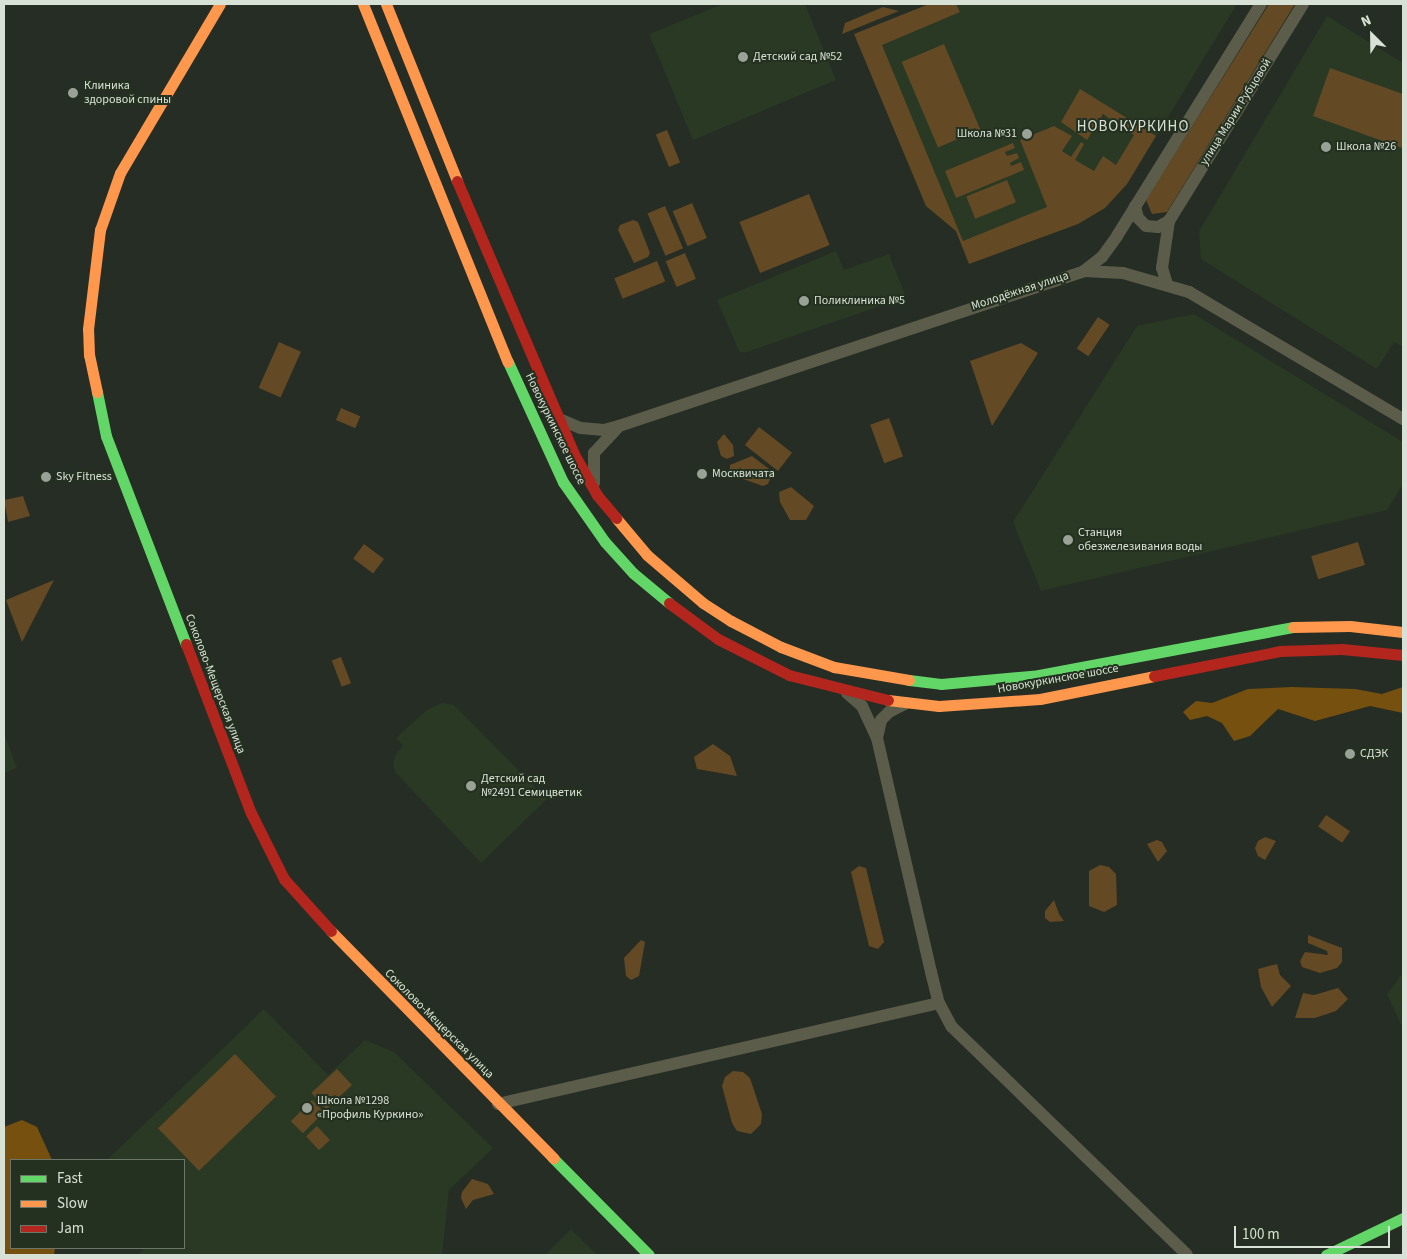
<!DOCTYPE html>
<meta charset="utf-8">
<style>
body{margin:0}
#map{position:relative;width:1407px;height:1259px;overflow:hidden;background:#262d24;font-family:"Source Sans 3",sans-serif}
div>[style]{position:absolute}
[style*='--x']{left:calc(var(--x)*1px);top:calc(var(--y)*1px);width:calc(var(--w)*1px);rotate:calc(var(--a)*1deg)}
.built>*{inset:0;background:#293924}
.green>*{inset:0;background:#634924;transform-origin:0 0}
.forest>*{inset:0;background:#76500e}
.street>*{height:12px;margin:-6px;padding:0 6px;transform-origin:6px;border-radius:6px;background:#5c5c4b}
.fast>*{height:11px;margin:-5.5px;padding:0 5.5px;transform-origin:5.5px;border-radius:5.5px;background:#63d668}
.slow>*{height:11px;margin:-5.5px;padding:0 5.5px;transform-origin:5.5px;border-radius:5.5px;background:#ff974d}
.jam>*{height:11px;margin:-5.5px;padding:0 5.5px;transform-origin:5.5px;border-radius:5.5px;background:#b3261e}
.dots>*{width:14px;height:14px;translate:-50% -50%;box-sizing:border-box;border:2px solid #243120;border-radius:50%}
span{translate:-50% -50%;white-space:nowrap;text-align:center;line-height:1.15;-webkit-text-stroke:4px #243120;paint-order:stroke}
.poi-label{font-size:12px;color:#d8e1d6}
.left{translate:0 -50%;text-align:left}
.right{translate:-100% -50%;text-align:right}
.street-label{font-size:12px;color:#d8e1d6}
.quarter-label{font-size:15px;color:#d8e1d6;letter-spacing:1px}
.frame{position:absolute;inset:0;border:5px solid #d8e1d6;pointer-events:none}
.legend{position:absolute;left:10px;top:1159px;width:175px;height:90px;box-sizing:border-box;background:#243120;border:1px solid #6c7769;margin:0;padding:6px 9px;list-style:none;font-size:15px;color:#d8e1d6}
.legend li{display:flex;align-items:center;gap:10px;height:25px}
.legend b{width:25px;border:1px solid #6c7769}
.north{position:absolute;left:1347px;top:10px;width:50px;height:50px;-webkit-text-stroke:4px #243120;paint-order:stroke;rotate:337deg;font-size:14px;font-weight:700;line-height:20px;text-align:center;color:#d8e1d6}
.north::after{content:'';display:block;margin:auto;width:18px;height:22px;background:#d8e1d6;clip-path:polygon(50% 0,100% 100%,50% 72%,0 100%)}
.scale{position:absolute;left:1234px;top:1226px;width:156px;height:22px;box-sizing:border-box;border:2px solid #d8e1d6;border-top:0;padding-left:6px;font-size:15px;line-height:18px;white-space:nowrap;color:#d8e1d6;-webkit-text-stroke:4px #243120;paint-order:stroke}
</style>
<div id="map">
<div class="built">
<div style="clip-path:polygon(723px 4px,805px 4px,836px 80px,693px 140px,649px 34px)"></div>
<div style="clip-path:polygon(954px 4px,1237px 4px,1127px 184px,1078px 224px,969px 264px,956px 231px,926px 206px,859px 44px)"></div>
<div style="clip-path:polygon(1327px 16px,1403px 63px,1403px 347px,1394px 342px,1377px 369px,1201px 259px,1199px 231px)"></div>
<div style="clip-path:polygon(836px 251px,844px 270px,889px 254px,906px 297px,744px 353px,739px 351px,717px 300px)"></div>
<div style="clip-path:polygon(1194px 314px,1403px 442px,1403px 484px,1387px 510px,1041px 591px,1013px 522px,1137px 326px)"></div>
<div style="clip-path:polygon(442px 703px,454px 705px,547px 799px,481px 863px,396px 773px,393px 766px,395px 756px,403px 745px,396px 738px,427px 710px)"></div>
<div style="clip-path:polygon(4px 733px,17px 768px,4px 773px)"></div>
<div style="clip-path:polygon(1403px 973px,1403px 1029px,1387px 994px)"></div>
<div style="clip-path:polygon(264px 1009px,328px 1075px,365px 1040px,394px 1052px,493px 1148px,449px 1190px,442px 1255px,138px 1255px,145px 1248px,184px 1248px,184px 1160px,107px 1160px)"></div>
<div style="clip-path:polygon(571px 1229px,597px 1255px,545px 1255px)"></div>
</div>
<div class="green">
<div style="clip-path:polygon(929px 4px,956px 4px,960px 12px,882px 45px,963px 241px,1047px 207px,1020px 140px,1054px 126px,1072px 136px,1062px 151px,1071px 157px,1081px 142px,1084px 144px,1075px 160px,1094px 171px,1103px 156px,1116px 165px,1134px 135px,1103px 114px,1087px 140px,1061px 122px,1080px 89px,1156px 136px,1127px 184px,1105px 208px,1078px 224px,969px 264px,956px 231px,926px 206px,854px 34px)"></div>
<div style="clip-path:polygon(1269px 4px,1295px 4px,1167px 212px,1152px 214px,1146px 200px)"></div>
<div style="clip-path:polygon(883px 7px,899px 11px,842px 34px,845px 23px)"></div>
<div style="left:944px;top:44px;width:93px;height:46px;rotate:67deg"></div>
<div style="clip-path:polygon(1330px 68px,1403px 94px,1402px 148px,1313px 116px)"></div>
<div style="left:667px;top:130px;width:35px;height:12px;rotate:68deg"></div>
<div style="clip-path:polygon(1013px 143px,1015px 148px,1005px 152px,1007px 156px,1017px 153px,1019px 158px,1010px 163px,1011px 166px,1021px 162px,1024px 170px,956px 198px,945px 171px)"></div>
<div style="left:1007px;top:180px;width:24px;height:44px;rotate:68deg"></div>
<div style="left:809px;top:194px;width:55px;height:75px;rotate:68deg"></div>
<div style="left:692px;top:203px;width:38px;height:21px;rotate:67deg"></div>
<div style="left:665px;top:206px;width:46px;height:19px;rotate:67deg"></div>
<div style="clip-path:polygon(633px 220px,638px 222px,650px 253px,648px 257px,634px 263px,618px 230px,620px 225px)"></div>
<div style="left:685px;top:253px;width:28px;height:21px;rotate:67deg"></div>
<div style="left:657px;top:261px;width:22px;height:46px;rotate:68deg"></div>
<div style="left:1098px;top:317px;width:14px;height:38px;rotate:34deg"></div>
<div style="left:279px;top:342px;width:24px;height:50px;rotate:24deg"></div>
<div style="clip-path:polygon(1021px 343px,1038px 353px,992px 426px,970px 361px)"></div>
<div style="left:341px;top:408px;width:21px;height:13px;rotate:23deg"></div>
<div style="left:889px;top:418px;width:41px;height:20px;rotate:70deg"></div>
<div style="left:759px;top:427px;width:42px;height:23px;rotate:38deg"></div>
<div style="clip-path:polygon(724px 434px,733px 445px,734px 456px,727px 459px,721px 456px,717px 442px)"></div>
<div style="clip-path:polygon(752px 456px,773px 472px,768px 484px,763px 486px,740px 478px,730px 469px,730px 465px)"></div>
<div style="clip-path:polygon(791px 487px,814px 506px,806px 520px,790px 520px,780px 502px,779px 492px)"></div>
<div style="clip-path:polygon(23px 496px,30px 516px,8px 522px,4px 500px)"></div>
<div style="left:1358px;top:542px;width:24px;height:49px;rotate:73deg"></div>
<div style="left:364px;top:544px;width:25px;height:18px;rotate:37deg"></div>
<div style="clip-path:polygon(54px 580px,22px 642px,6px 600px)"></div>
<div style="left:341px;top:657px;width:28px;height:10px;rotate:69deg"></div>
<div style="clip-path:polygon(713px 744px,730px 756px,737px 776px,697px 769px,694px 757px)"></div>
<div style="left:1326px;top:815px;width:29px;height:14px;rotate:34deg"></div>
<div style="clip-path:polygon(1265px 837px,1276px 841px,1265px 860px,1258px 856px,1255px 848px,1258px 841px)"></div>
<div style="clip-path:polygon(1157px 840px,1162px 842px,1167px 851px,1158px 862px,1147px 844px)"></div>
<div style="clip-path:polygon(1100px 865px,1109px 867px,1116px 874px,1117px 905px,1104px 912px,1089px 906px,1089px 871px)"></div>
<div style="clip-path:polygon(859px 866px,866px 868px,884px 942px,878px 949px,869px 946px,851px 872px)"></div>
<div style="clip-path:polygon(1054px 900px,1059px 914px,1064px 921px,1050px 922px,1045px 918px,1045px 911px)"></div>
<div style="clip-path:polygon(1308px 935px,1342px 948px,1342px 962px,1337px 968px,1320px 973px,1302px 967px,1300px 961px,1305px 952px,1328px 955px,1327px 951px,1308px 943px)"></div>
<div style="clip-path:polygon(641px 940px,645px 942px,639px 976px,631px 980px,626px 976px,624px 958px)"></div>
<div style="clip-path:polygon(1277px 964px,1280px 975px,1291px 986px,1272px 1007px,1261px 987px,1258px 969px)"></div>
<div style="clip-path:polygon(1338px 988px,1348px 999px,1336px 1011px,1315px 1018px,1295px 1018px,1303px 993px,1314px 995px)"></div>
<div style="left:235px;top:1054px;width:59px;height:107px;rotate:46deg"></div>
<div style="left:337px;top:1069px;width:22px;height:35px;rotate:47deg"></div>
<div style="clip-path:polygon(733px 1071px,743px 1072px,750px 1078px,762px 1114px,761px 1124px,751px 1134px,737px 1131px,732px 1123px,722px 1086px,725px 1077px)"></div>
<div style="left:312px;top:1100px;width:17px;height:30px;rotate:45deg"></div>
<div style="left:317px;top:1126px;width:19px;height:15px;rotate:47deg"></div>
<div style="clip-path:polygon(472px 1179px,488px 1184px,494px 1194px,473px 1200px,466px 1209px,461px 1198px,462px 1192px)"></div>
</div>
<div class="forest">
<div style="clip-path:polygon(1292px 687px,1355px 689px,1382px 694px,1403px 687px,1403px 713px,1370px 706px,1315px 721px,1278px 709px,1250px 736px,1234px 741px,1222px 723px,1207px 716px,1190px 720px,1183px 712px,1196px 701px,1212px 703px,1248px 689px)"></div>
<div style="clip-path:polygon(22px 1120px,37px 1127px,52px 1160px,11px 1160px,11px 1248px,55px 1248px,54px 1255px,4px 1255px,4px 1127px)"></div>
</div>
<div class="street">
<div style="--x:1135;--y:206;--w:12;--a:76"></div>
<div style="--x:1138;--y:218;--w:11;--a:45"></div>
<div style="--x:1146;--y:226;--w:12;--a:5"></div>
<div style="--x:1158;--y:227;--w:13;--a:-29"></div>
<div style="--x:1084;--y:271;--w:23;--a:-38"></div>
<div style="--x:1102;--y:257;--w:26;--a:-54"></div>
<div style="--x:1117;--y:236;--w:273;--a:-58.2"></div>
<div style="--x:1167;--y:284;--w:17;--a:-107"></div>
<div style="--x:1162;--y:268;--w:48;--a:-81.5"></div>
<div style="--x:1169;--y:221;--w:255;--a:-58.3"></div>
<div style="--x:557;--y:418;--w:26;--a:23"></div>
<div style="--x:581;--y:428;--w:23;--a:5"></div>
<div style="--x:604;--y:430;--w:16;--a:-15"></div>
<div style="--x:619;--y:426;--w:490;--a:-18.4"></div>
<div style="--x:1084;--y:271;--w:39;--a:3"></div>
<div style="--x:1123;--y:273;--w:69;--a:16.1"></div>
<div style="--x:1189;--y:292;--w:249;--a:30.7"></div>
<div style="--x:594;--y:483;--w:30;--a:-90"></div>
<div style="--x:594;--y:453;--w:34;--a:-47"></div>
<div style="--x:847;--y:693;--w:20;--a:41"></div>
<div style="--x:862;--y:706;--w:35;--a:65"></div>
<div style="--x:877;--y:738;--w:240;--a:77"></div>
<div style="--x:931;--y:972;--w:32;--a:76"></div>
<div style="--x:939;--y:1003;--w:27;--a:62"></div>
<div style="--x:952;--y:1027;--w:327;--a:44.1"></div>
<div style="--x:877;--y:738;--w:18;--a:-77"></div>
<div style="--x:881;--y:720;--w:11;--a:-45"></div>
<div style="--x:889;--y:712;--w:20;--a:-27"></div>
<div style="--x:498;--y:1104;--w:452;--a:-12.9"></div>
</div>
<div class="fast">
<div style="--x:508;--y:362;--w:132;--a:65.4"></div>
<div style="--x:563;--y:482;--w:73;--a:55"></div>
<div style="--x:605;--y:542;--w:42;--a:47.9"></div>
<div style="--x:633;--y:573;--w:47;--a:39.8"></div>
<div style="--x:97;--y:392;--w:45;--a:78.4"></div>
<div style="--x:106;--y:436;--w:223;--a:69"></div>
<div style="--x:909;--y:680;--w:32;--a:7"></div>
<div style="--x:941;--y:684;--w:98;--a:-5.2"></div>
<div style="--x:1039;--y:675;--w:258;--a:-10.7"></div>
<div style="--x:553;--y:1158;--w:136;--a:45.3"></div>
<div style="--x:1326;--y:1255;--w:85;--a:-25.7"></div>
</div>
<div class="slow">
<div style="--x:363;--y:4;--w:386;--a:68"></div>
<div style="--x:386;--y:4;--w:191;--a:68.1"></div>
<div style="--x:97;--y:392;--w:38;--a:-102"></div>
<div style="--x:89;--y:355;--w:26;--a:-92"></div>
<div style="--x:88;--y:329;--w:100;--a:-83.1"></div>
<div style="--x:100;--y:230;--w:60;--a:-70.7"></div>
<div style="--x:120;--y:173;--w:196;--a:-59.4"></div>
<div style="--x:616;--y:518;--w:48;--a:50"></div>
<div style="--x:647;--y:555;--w:74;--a:40.6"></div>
<div style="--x:703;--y:603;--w:33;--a:33"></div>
<div style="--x:731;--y:621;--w:56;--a:27.5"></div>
<div style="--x:781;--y:647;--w:57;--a:20.7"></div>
<div style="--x:834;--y:667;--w:76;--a:9.8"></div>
<div style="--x:1293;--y:627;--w:57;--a:-1"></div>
<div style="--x:1350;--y:626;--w:53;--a:6.5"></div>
<div style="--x:888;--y:700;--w:51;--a:6.7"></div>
<div style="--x:939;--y:706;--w:101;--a:-4"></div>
<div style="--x:1040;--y:699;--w:116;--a:-11.4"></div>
<div style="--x:331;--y:931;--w:318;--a:45.6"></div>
</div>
<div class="jam">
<div style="--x:457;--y:181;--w:297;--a:66.8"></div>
<div style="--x:574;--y:454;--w:47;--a:60.7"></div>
<div style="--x:597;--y:495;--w:30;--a:50"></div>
<div style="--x:669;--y:603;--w:61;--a:36.3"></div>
<div style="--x:718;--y:639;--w:80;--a:26.9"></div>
<div style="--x:789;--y:675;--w:102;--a:14.2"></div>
<div style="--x:186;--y:644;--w:181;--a:69"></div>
<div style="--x:251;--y:813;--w:74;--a:63.4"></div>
<div style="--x:284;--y:879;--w:70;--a:47.9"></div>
<div style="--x:1154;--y:676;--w:128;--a:-11.2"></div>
<div style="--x:1280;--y:651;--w:62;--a:-1.8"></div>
<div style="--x:1342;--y:649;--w:61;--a:5.6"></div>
</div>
<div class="dots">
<div style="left:743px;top:57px;background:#9aa298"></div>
<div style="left:73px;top:93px;background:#9aa298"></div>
<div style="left:1027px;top:134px;background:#9aa298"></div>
<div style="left:1326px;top:147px;background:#9aa298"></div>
<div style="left:804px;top:301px;background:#9aa298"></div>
<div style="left:702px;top:474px;background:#9aa298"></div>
<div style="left:46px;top:477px;background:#9aa298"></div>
<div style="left:1068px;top:540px;background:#9aa298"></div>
<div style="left:1350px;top:754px;background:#9aa298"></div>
<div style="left:471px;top:786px;background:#9aa298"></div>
<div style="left:307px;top:1108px;background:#9aa298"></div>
</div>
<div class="poi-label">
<span class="left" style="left:753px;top:57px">Детский сад №52</span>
<span class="left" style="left:84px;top:93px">Клиника<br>здоровой спины</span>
<span class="right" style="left:1017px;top:134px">Школа №31</span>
<span class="left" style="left:1336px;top:147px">Школа №26</span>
<span class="left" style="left:814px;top:301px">Поликлиника №5</span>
<span class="left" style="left:712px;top:474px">Москвичата</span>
<span class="left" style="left:56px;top:477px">Sky Fitness</span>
<span class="left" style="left:1078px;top:540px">Станция<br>обезжелезивания воды</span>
<span class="left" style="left:1360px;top:754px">СДЭК</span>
<span class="left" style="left:481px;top:786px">Детский сад<br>№2491 Семицветик</span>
<span class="left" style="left:317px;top:1108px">Школа №1298<br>«Профиль Куркино»</span>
</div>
<div class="street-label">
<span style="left:1236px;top:112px;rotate:-58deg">улица Марии Рубцовой</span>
<span style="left:1020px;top:291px;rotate:-18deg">Молодёжная улица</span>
<span style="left:555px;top:429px;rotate:64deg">Новокуркинское шоссе</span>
<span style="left:1058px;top:679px;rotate:-10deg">Новокуркинское шоссе</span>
<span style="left:215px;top:684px;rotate:69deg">Соколово-Мещерская улица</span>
<span style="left:439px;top:1024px;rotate:45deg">Соколово-Мещерская улица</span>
</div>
<div class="quarter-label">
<span style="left:1133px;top:127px">НОВОКУРКИНО</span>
</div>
<div class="frame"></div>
<ul class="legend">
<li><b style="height:6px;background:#63d668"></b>Fast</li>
<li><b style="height:6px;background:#ff974d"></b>Slow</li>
<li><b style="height:6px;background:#b3261e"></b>Jam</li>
</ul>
<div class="north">N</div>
<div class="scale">100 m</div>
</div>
